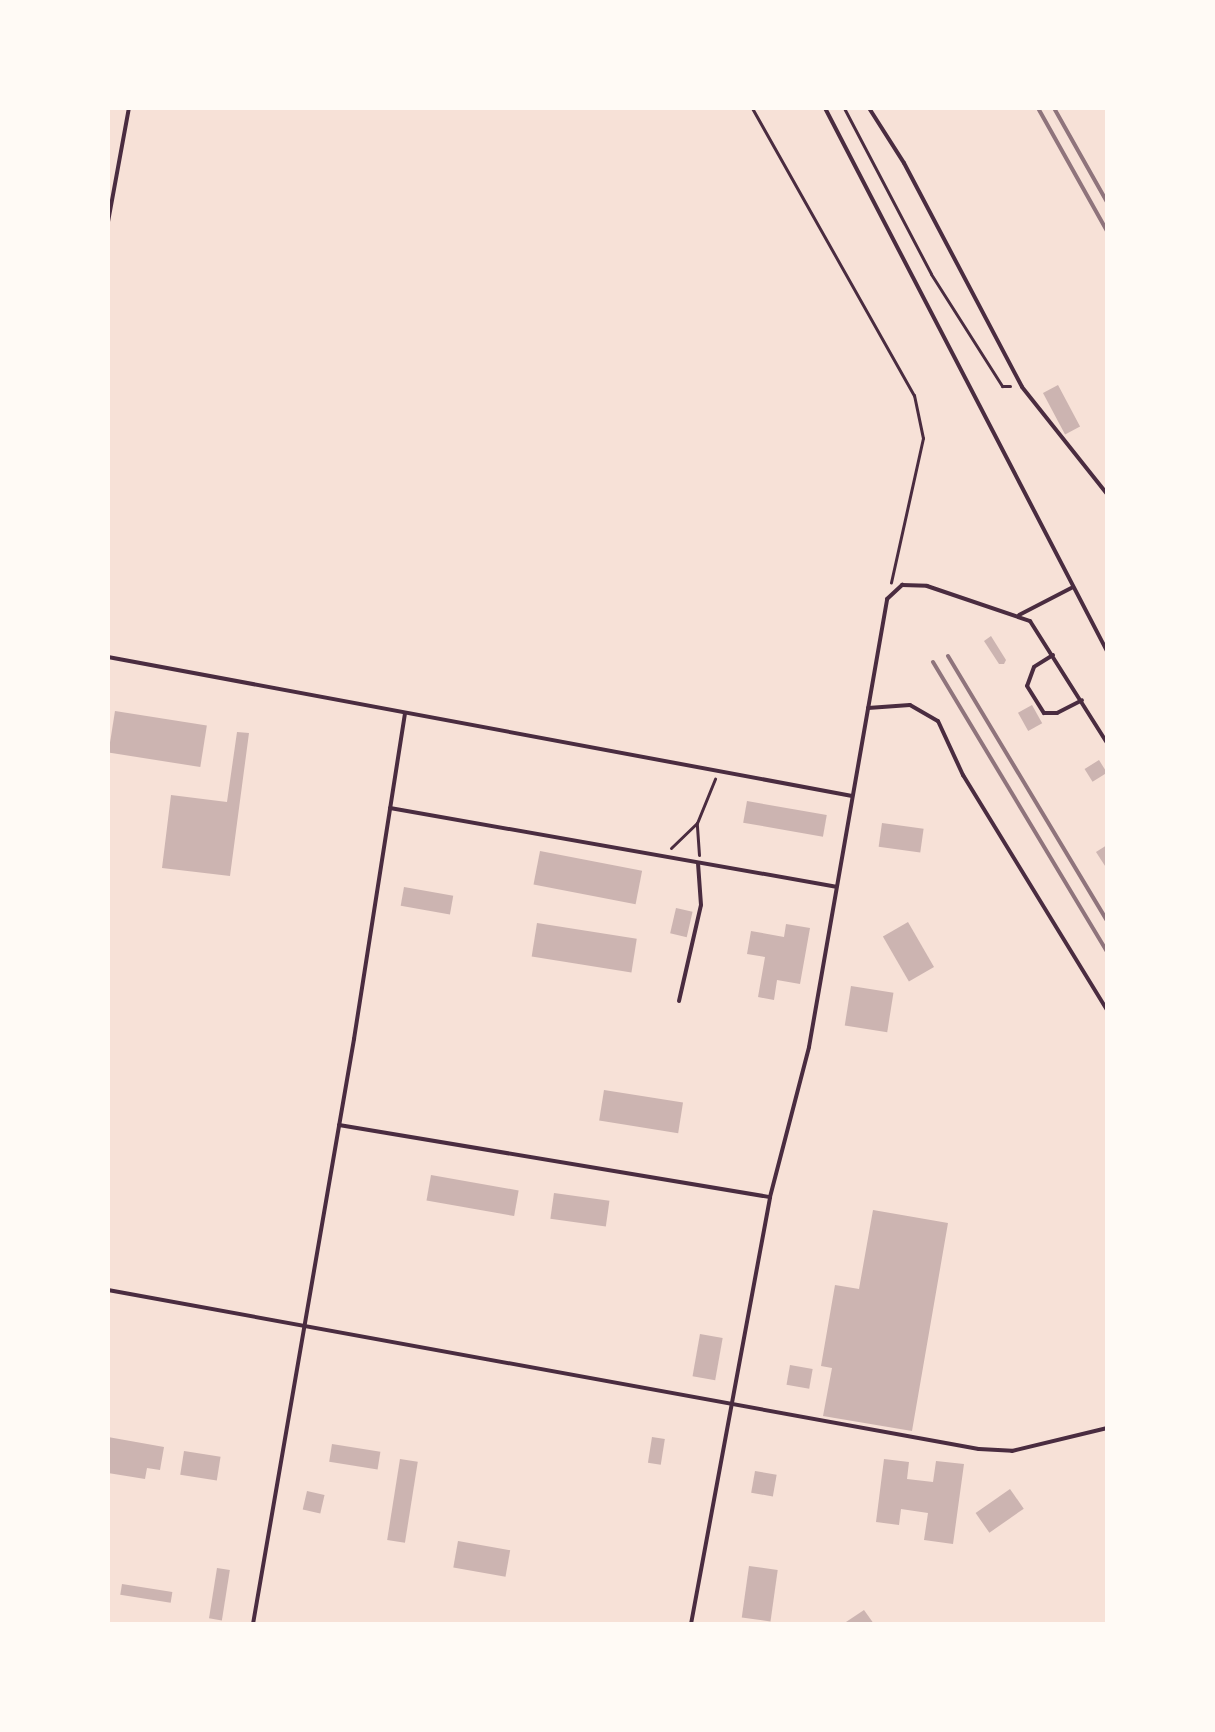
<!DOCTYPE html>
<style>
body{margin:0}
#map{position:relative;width:1215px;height:1732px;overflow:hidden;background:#f7e1d7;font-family:"Work Sans",sans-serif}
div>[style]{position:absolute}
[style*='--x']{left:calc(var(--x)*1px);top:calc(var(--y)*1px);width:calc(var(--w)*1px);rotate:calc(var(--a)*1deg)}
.building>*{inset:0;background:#ccb4b1;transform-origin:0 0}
.path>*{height:3px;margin:-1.5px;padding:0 1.5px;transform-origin:1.5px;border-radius:1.5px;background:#4a2c40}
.service>*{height:4px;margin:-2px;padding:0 2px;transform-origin:2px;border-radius:2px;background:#4a2c40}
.rail>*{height:4px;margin:-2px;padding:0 2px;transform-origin:2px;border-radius:2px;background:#8f747c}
span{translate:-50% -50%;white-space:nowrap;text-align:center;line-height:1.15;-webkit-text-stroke:8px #fffaf5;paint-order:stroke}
.frame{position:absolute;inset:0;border:110px solid #fffaf5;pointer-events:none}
</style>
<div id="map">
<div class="building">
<div style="left:1058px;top:385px;width:47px;height:17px;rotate:62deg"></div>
<div style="clip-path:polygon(991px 636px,1006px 660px,1004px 664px,999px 664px,984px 641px)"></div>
<div style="left:1032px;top:705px;width:21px;height:16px;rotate:61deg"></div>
<div style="left:115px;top:711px;width:93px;height:42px;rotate:9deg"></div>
<div style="clip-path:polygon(237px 732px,249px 733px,230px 876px,162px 868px,171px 795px,227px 802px)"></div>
<div style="left:1099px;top:760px;width:15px;height:17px;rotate:58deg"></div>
<div style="left:747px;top:801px;width:81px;height:22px;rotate:10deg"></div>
<div style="left:882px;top:823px;width:42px;height:24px;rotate:8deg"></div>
<div style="clip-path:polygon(1107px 845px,1107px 869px,1096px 852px)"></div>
<div style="left:540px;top:851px;width:104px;height:34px;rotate:11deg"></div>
<div style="left:404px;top:887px;width:50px;height:19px;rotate:10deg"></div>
<div style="left:676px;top:908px;width:17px;height:26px;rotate:13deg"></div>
<div style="left:908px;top:922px;width:52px;height:29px;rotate:60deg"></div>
<div style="left:537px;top:923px;width:101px;height:34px;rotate:9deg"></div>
<div style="clip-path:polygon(786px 924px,810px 928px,800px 984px,777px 980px,774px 1000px,758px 997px,765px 957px,747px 954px,751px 931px,784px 937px)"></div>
<div style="left:851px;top:986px;width:43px;height:40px;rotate:9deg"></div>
<div style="left:604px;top:1090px;width:80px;height:31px;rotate:9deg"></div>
<div style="left:431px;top:1175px;width:89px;height:26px;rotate:10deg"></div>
<div style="left:554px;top:1193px;width:56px;height:26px;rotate:8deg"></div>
<div style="clip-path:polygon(873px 1210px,948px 1223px,912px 1431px,823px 1416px,832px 1368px,821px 1366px,835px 1285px,859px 1289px)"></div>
<div style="left:700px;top:1334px;width:23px;height:43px;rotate:10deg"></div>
<div style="left:790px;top:1365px;width:23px;height:20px;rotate:10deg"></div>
<div style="clip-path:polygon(108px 1437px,164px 1447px,160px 1470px,147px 1468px,145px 1479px,108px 1473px)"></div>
<div style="left:652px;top:1437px;width:13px;height:26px;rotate:9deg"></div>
<div style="left:332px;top:1444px;width:49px;height:18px;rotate:9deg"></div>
<div style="left:184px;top:1451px;width:37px;height:24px;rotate:9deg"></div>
<div style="left:400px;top:1459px;width:18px;height:82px;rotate:9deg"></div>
<div style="clip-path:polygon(884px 1459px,909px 1462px,907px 1479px,933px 1482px,936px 1461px,964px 1464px,953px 1544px,924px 1540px,928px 1513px,901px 1509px,899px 1525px,876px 1522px)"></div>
<div style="left:755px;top:1471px;width:22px;height:22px;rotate:10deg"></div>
<div style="left:1010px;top:1489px;width:24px;height:42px;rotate:55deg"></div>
<div style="left:307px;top:1491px;width:18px;height:19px;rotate:13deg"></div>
<div style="left:458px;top:1541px;width:53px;height:27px;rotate:10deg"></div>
<div style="left:749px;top:1566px;width:29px;height:52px;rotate:8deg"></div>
<div style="left:217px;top:1568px;width:13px;height:51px;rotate:9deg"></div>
<div style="left:122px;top:1584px;width:51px;height:11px;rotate:9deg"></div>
<div style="clip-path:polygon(864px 1610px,874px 1624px,843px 1624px)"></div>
</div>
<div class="path">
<div style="--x:752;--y:108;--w:330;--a:60.6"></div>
<div style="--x:914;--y:395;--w:44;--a:78.2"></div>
<div style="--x:923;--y:438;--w:148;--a:102.5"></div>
<div style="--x:844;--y:108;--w:187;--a:62.3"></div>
<div style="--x:931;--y:274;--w:133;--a:57.6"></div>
<div style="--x:1002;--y:386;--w:8;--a:0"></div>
<div style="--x:671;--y:848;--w:36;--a:-44"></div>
<div style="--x:699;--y:855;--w:32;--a:-94"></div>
<div style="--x:697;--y:823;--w:48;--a:-67.8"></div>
</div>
<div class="service">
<div style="--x:825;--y:108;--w:612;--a:62.56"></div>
<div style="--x:869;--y:108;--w:65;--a:57.5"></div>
<div style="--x:904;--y:163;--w:253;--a:62.2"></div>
<div style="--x:1022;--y:387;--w:137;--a:51.5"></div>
<div style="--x:108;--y:222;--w:116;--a:-79.6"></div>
<div style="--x:1019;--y:615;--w:61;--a:-27.4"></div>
<div style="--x:1053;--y:655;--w:22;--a:148"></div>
<div style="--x:1034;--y:667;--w:20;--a:110"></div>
<div style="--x:1027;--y:686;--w:32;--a:58"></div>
<div style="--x:1044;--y:713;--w:13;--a:0"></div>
<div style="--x:1057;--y:713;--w:28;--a:-27"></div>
<div style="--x:108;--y:657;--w:757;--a:10.58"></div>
<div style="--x:868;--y:708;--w:42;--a:-4.1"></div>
<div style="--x:910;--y:705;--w:32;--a:30"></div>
<div style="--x:938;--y:721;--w:60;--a:65.2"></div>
<div style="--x:963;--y:775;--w:276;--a:58.5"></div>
<div style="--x:390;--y:808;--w:453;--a:10"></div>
<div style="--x:679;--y:1001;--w:98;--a:-77.1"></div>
<div style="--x:701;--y:905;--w:42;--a:-94.1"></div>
<div style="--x:339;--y:1125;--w:437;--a:9.5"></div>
<div style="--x:108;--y:1290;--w:885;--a:10.35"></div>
<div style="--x:979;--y:1449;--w:33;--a:3"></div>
<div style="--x:1012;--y:1451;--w:98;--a:-13.6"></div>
<div style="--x:253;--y:1624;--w:594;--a:-80.2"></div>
<div style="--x:354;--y:1039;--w:330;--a:-81.1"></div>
<div style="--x:691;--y:1624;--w:434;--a:-79.5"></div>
<div style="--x:770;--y:1197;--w:155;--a:-75.4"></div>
<div style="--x:809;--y:1047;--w:455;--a:-80.1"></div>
<div style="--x:887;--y:599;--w:21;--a:-43"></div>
<div style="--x:902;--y:585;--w:25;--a:2"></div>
<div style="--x:927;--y:586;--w:109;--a:18.8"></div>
<div style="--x:1030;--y:621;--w:144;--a:57.7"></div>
</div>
<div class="rail">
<div style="--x:1038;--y:108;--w:141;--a:60.7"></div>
<div style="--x:1054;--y:108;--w:108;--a:60.6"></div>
<div style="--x:948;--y:656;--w:309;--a:59"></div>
<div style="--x:933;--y:662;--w:338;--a:59"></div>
</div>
<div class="frame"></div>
</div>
